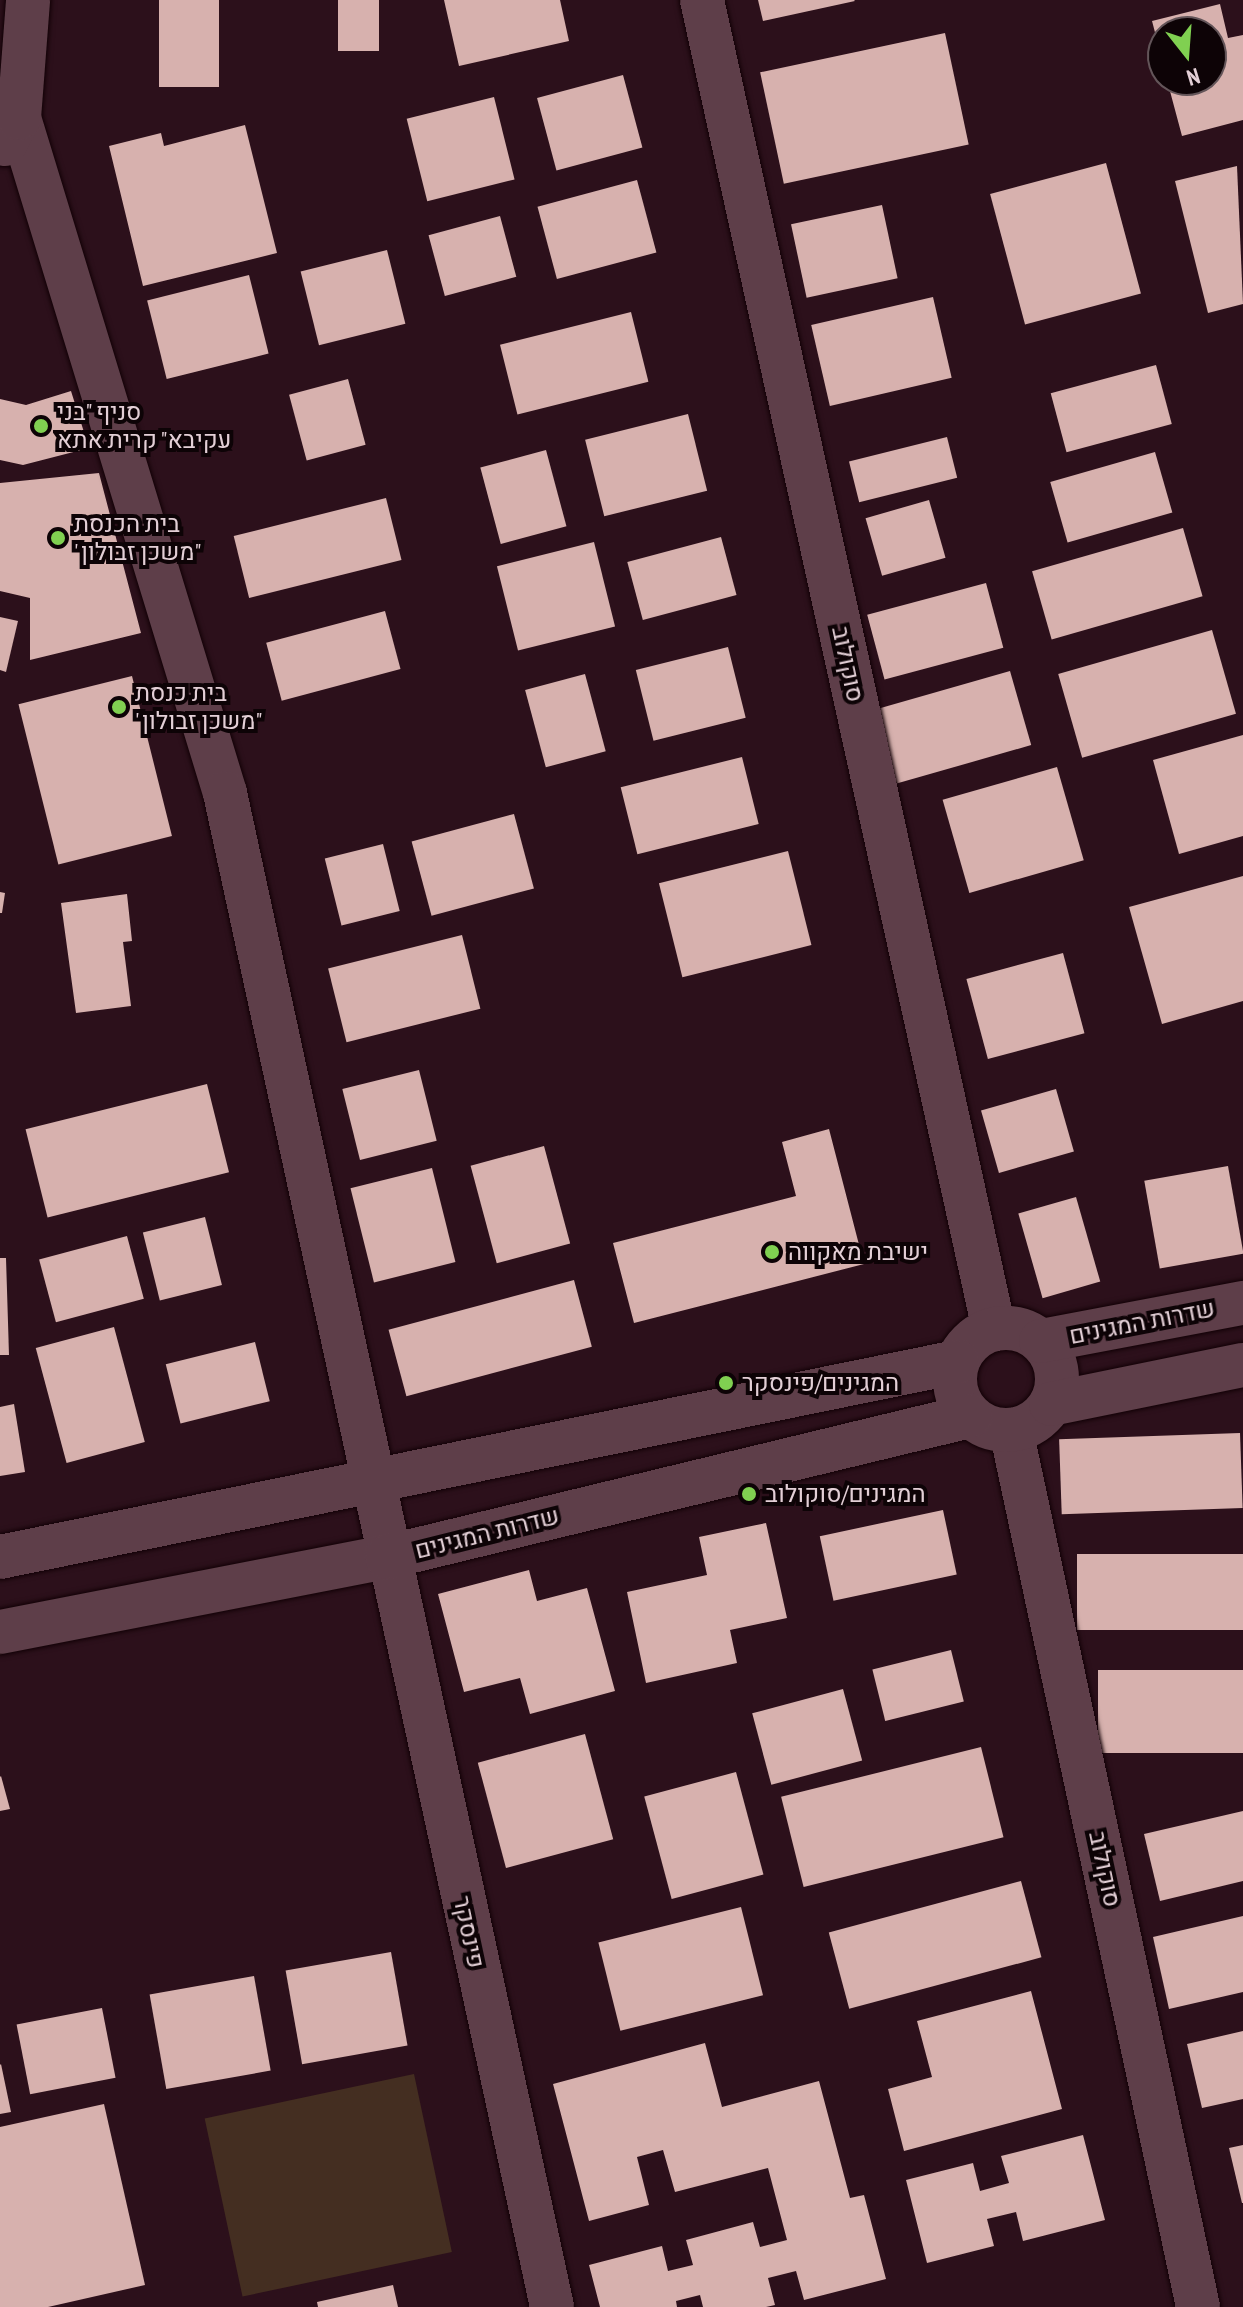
<!DOCTYPE html>
<meta charset="utf-8">
<style>
body{margin:0}
#map{position:relative;width:1243px;height:2307px;overflow:hidden;background:#2c101b;font-family:"PT Sans Narrow",Heebo,sans-serif}
div>[style]{position:absolute}
[style*='--x']{left:calc(var(--x)*1px);top:calc(var(--y)*1px);width:calc(var(--w)*1px);rotate:calc(var(--a)*1deg)}
.green>*{inset:0;background:#442e21;transform-origin:0 0}
.building>*{inset:0;background:#d7b1ae;transform-origin:0 0}
.roads{filter:drop-shadow(0 0 2px #120006) drop-shadow(0 0 2px #120006)}
.minor>*{height:44px;margin:-22px;padding:0 22px;transform-origin:22px;border-radius:22px;background:#5e3e49}
.tertiary>*{height:44px;margin:-22px;padding:0 22px;transform-origin:22px;border-radius:22px;background:#5e3e49}
.tertiary>.ring{margin:-22px;padding:0;box-sizing:content-box;background:none;border:44px solid #5e3e49;border-radius:50%}
.dots>*{width:22px;height:22px;translate:-50% -50%;box-sizing:border-box;border:4px solid #0d0306;border-radius:50%}
span{translate:-50% -50%;white-space:nowrap;text-align:center;line-height:1.15;-webkit-text-stroke:8px #0d0306;paint-order:stroke}
.poi-label{font-size:24px;color:#e3cfd6}
.left{translate:0 -50%;text-align:left}
.street-label{font-size:24px;color:#e3cfd6}
.north{position:absolute;left:1147px;top:16px;width:80px;height:80px;box-sizing:border-box;background:#0d0306;border:2px solid #635559;border-radius:50%;rotate:163deg;font-size:22px;font-weight:700;line-height:32px;text-align:center;color:#e3cfd6}
.north::after{content:'';display:block;margin:auto;width:28px;height:36px;background:#80d051;clip-path:polygon(50% 0,100% 100%,50% 72%,0 100%)}
</style>
<div id="map">
<div class="green">
<div style="left:414px;top:2074px;width:182px;height:214px;rotate:78deg"></div>
</div>
<div class="building">
<div style="left:159px;top:0;width:60px;height:87px"></div>
<div style="left:338px;top:0;width:41px;height:51px"></div>
<div style="clip-path:polygon(444px 0,560px 0,569px 41px,459px 66px)"></div>
<div style="clip-path:polygon(758px 0,854px 0,855px 1px,763px 21px)"></div>
<div style="clip-path:polygon(1220px 4px,1228px 38px,1243px 35px,1243px 120px,1182px 136px,1167px 80px,1211px 80px,1211px 32px,1163px 32px,1162px 59px,1152px 21px)"></div>
<div style="left:945px;top:33px;width:114px;height:189px;rotate:78deg"></div>
<div style="left:623px;top:75px;width:75px;height:89px;rotate:75deg"></div>
<div style="left:494px;top:97px;width:85px;height:90px;rotate:76deg"></div>
<div style="clip-path:polygon(245px 125px,277px 253px,143px 286px,109px 146px,161px 133px,164px 146px)"></div>
<div style="left:1106px;top:163px;width:135px;height:120px;rotate:75deg"></div>
<div style="clip-path:polygon(1237px 166px,1243px 304px,1208px 313px,1175px 181px)"></div>
<div style="left:637px;top:180px;width:75px;height:103px;rotate:75deg"></div>
<div style="left:882px;top:205px;width:75px;height:93px;rotate:78deg"></div>
<div style="left:500px;top:216px;width:63px;height:74px;rotate:75deg"></div>
<div style="left:387px;top:250px;width:76px;height:89px;rotate:76deg"></div>
<div style="left:249px;top:275px;width:81px;height:105px;rotate:76deg"></div>
<div style="left:933px;top:297px;width:83px;height:125px;rotate:77deg"></div>
<div style="left:631px;top:312px;width:72px;height:135px;rotate:76deg"></div>
<div style="left:1156px;top:365px;width:61px;height:109px;rotate:75deg"></div>
<div style="left:348px;top:379px;width:68px;height:61px;rotate:75deg"></div>
<div style="clip-path:polygon(71px 391px,89px 448px,23px 465px,0 460px,0 399px,26px 405px)"></div>
<div style="left:688px;top:414px;width:79px;height:106px;rotate:76deg"></div>
<div style="left:947px;top:437px;width:42px;height:101px;rotate:76deg"></div>
<div style="left:546px;top:450px;width:79px;height:68px;rotate:75deg"></div>
<div style="left:1155px;top:452px;width:63px;height:109px;rotate:74deg"></div>
<div style="clip-path:polygon(99px 473px,141px 633px,30px 660px,30px 598px,0 591px,0 483px)"></div>
<div style="left:386px;top:498px;width:64px;height:157px;rotate:76deg"></div>
<div style="left:929px;top:500px;width:60px;height:66px;rotate:74deg"></div>
<div style="left:1183px;top:528px;width:71px;height:157px;rotate:74deg"></div>
<div style="left:721px;top:537px;width:60px;height:97px;rotate:75deg"></div>
<div style="left:594px;top:542px;width:87px;height:100px;rotate:76deg"></div>
<div style="left:986px;top:583px;width:67px;height:123px;rotate:75deg"></div>
<div style="left:385px;top:611px;width:60px;height:123px;rotate:75deg"></div>
<div style="clip-path:polygon(0 617px,18px 621px,6px 672px,0 670px)"></div>
<div style="left:1212px;top:630px;width:87px;height:160px;rotate:74deg"></div>
<div style="left:728px;top:647px;width:73px;height:95px;rotate:76deg"></div>
<div style="left:1010px;top:671px;width:77px;height:140px;rotate:74deg"></div>
<div style="left:585px;top:674px;width:80px;height:62px;rotate:75deg"></div>
<div style="left:132px;top:676px;width:165px;height:117px;rotate:76deg"></div>
<div style="clip-path:polygon(1243px 735px,1243px 836px,1179px 854px,1153px 760px)"></div>
<div style="left:742px;top:757px;width:69px;height:125px;rotate:76deg"></div>
<div style="left:1057px;top:767px;width:97px;height:119px;rotate:74deg"></div>
<div style="left:514px;top:814px;width:77px;height:106px;rotate:75deg"></div>
<div style="left:383px;top:844px;width:69px;height:60px;rotate:76deg"></div>
<div style="left:788px;top:851px;width:97px;height:133px;rotate:76deg"></div>
<div style="clip-path:polygon(1243px 876px,1243px 1001px,1162px 1024px,1129px 907px)"></div>
<div style="clip-path:polygon(0 892px,5px 893px,2px 913px,0 913px)"></div>
<div style="clip-path:polygon(127px 894px,132px 941px,123px 942px,131px 1006px,76px 1013px,61px 903px)"></div>
<div style="left:462px;top:935px;width:76px;height:138px;rotate:76deg"></div>
<div style="left:1063px;top:953px;width:83px;height:100px;rotate:75deg"></div>
<div style="left:419px;top:1070px;width:73px;height:79px;rotate:76deg"></div>
<div style="left:207px;top:1084px;width:91px;height:187px;rotate:76deg"></div>
<div style="left:1056px;top:1089px;width:65px;height:78px;rotate:74deg"></div>
<div style="clip-path:polygon(829px 1129px,864px 1264px,634px 1323px,613px 1243px,796px 1196px,782px 1142px)"></div>
<div style="left:544px;top:1146px;width:101px;height:76px;rotate:75deg"></div>
<div style="left:1228px;top:1166px;width:89px;height:85px;rotate:80deg"></div>
<div style="left:432px;top:1168px;width:97px;height:84px;rotate:76deg"></div>
<div style="left:1076px;top:1197px;width:88px;height:60px;rotate:74deg"></div>
<div style="left:205px;top:1217px;width:70px;height:64px;rotate:76deg"></div>
<div style="left:127px;top:1236px;width:65px;height:91px;rotate:75deg"></div>
<div style="clip-path:polygon(0 1258px,6px 1258px,9px 1355px,0 1355px)"></div>
<div style="left:574px;top:1280px;width:69px;height:192px;rotate:75deg"></div>
<div style="left:114px;top:1327px;width:119px;height:81px;rotate:75deg"></div>
<div style="left:255px;top:1342px;width:61px;height:92px;rotate:76deg"></div>
<div style="clip-path:polygon(14px 1404px,25px 1472px,0 1476px,0 1407px)"></div>
<div style="left:1240px;top:1433px;width:75px;height:181px;rotate:88deg"></div>
<div style="left:943px;top:1510px;width:66px;height:126px;rotate:78deg"></div>
<div style="clip-path:polygon(766px 1523px,787px 1618px,730px 1630px,737px 1663px,646px 1683px,627px 1592px,707px 1575px,699px 1537px)"></div>
<div style="left:1243px;top:1554px;width:76px;height:166px;rotate:90deg"></div>
<div style="clip-path:polygon(529px 1570px,537px 1601px,587px 1588px,615px 1691px,530px 1714px,520px 1678px,464px 1692px,438px 1594px)"></div>
<div style="left:951px;top:1650px;width:53px;height:81px;rotate:76deg"></div>
<div style="left:1243px;top:1670px;width:83px;height:145px;rotate:90deg"></div>
<div style="left:843px;top:1689px;width:74px;height:94px;rotate:75deg"></div>
<div style="left:585px;top:1734px;width:109px;height:111px;rotate:75deg"></div>
<div style="left:981px;top:1747px;width:93px;height:206px;rotate:76deg"></div>
<div style="left:736px;top:1772px;width:106px;height:95px;rotate:75deg"></div>
<div style="clip-path:polygon(1px 1776px,10px 1809px,0 1811px,0 1777px)"></div>
<div style="clip-path:polygon(1243px 1811px,1243px 1881px,1160px 1901px,1144px 1834px)"></div>
<div style="left:1021px;top:1881px;width:79px;height:199px;rotate:75deg"></div>
<div style="left:741px;top:1907px;width:91px;height:147px;rotate:76deg"></div>
<div style="clip-path:polygon(1243px 1916px,1243px 1992px,1169px 2009px,1153px 1937px)"></div>
<div style="left:391px;top:1952px;width:95px;height:107px;rotate:80deg"></div>
<div style="left:254px;top:1976px;width:96px;height:106px;rotate:80deg"></div>
<div style="clip-path:polygon(1031px 1991px,1062px 2109px,904px 2151px,888px 2089px,932px 2077px,917px 2021px)"></div>
<div style="left:102px;top:2008px;width:71px;height:87px;rotate:79deg"></div>
<div style="clip-path:polygon(1243px 2031px,1243px 2099px,1202px 2108px,1187px 2044px)"></div>
<div style="clip-path:polygon(705px 2043px,722px 2107px,819px 2081px,850px 2198px,864px 2195px,886px 2279px,804px 2300px,796px 2271px,768px 2278px,775px 2305px,766px 2307px,703px 2307px,700px 2295px,676px 2301px,677px 2307px,600px 2307px,589px 2265px,662px 2246px,668px 2271px,693px 2265px,686px 2240px,753px 2222px,760px 2247px,787px 2240px,768px 2168px,675px 2192px,663px 2150px,637px 2157px,649px 2205px,589px 2221px,553px 2084px)"></div>
<div style="clip-path:polygon(1px 2064px,11px 2112px,0 2114px,0 2065px)"></div>
<div style="clip-path:polygon(104px 2104px,145px 2285px,48px 2307px,0 2307px,0 2127px)"></div>
<div style="clip-path:polygon(1083px 2135px,1105px 2220px,1023px 2241px,1016px 2212px,987px 2219px,994px 2246px,927px 2263px,906px 2180px,973px 2163px,980px 2191px,1009px 2183px,1001px 2156px)"></div>
<div style="clip-path:polygon(1243px 2145px,1243px 2203px,1242px 2203px,1229px 2148px)"></div>
<div style="clip-path:polygon(393px 2285px,398px 2307px,318px 2307px,317px 2302px)"></div>
</div>
<div class="roads">
<div class="minor">
<div style="--x:702;--y:0;--w:1361;--a:77.61"></div>
<div style="--x:19;--y:118;--w:706;--a:73.03"></div>
<div style="--x:225;--y:793;--w:1549;--a:77.81"></div>
<div style="--x:5;--y:144;--w:30;--a:-62"></div>
<div style="--x:19;--y:118;--w:118;--a:-85.6"></div>
<div style="--x:1011;--y:1430;--w:897;--a:77.96"></div>
</div>
<div class="tertiary">
<div class="ring" style="left:955px;top:1328px;width:58px;height:58px"></div>
<div style="--x:1041;--y:1341;--w:206;--a:-10.7"></div>
<div style="--x:1051;--y:1404;--w:196;--a:-11.5"></div>
<div style="--x:0;--y:1557;--w:977;--a:-11.52"></div>
<div style="--x:0;--y:1632;--w:394;--a:-11"></div>
<div style="--x:387;--y:1557;--w:600;--a:-13.6"></div>
</div>
</div>
<div class="dots">
<div style="left:41px;top:426px;background:#80d051"></div>
<div style="left:58px;top:538px;background:#80d051"></div>
<div style="left:119px;top:707px;background:#80d051"></div>
<div style="left:772px;top:1252px;background:#80d051"></div>
<div style="left:726px;top:1383px;background:#80d051"></div>
<div style="left:749px;top:1494px;background:#80d051"></div>
</div>
<div class="poi-label">
<span class="left" style="left:57px;top:426px">סניף "בני<br>עקיבא" קרית אתא</span>
<span class="left" style="left:74px;top:538px">בית הכנסת<br>"משכן זבולון"</span>
<span class="left" style="left:135px;top:707px">בית כנסת<br>"משכן זבולון"</span>
<span class="left" style="left:788px;top:1252px">ישיבת מאקווה</span>
<span class="left" style="left:742px;top:1383px">המגינים/פינסקר</span>
<span class="left" style="left:765px;top:1494px">המגינים/סוקולוב</span>
</div>
<div class="street-label">
<span style="left:848px;top:664px;rotate:78deg">סוקולוב</span>
<span style="left:1142px;top:1322px;rotate:-11deg">שדרות המגינים</span>
<span style="left:487px;top:1533px;rotate:-14deg">שדרות המגינים</span>
<span style="left:1105px;top:1869px;rotate:78deg">סוקולוב</span>
<span style="left:469px;top:1932px;rotate:78deg">פינסקר</span>
</div>
<div class="north">N</div>
</div>
